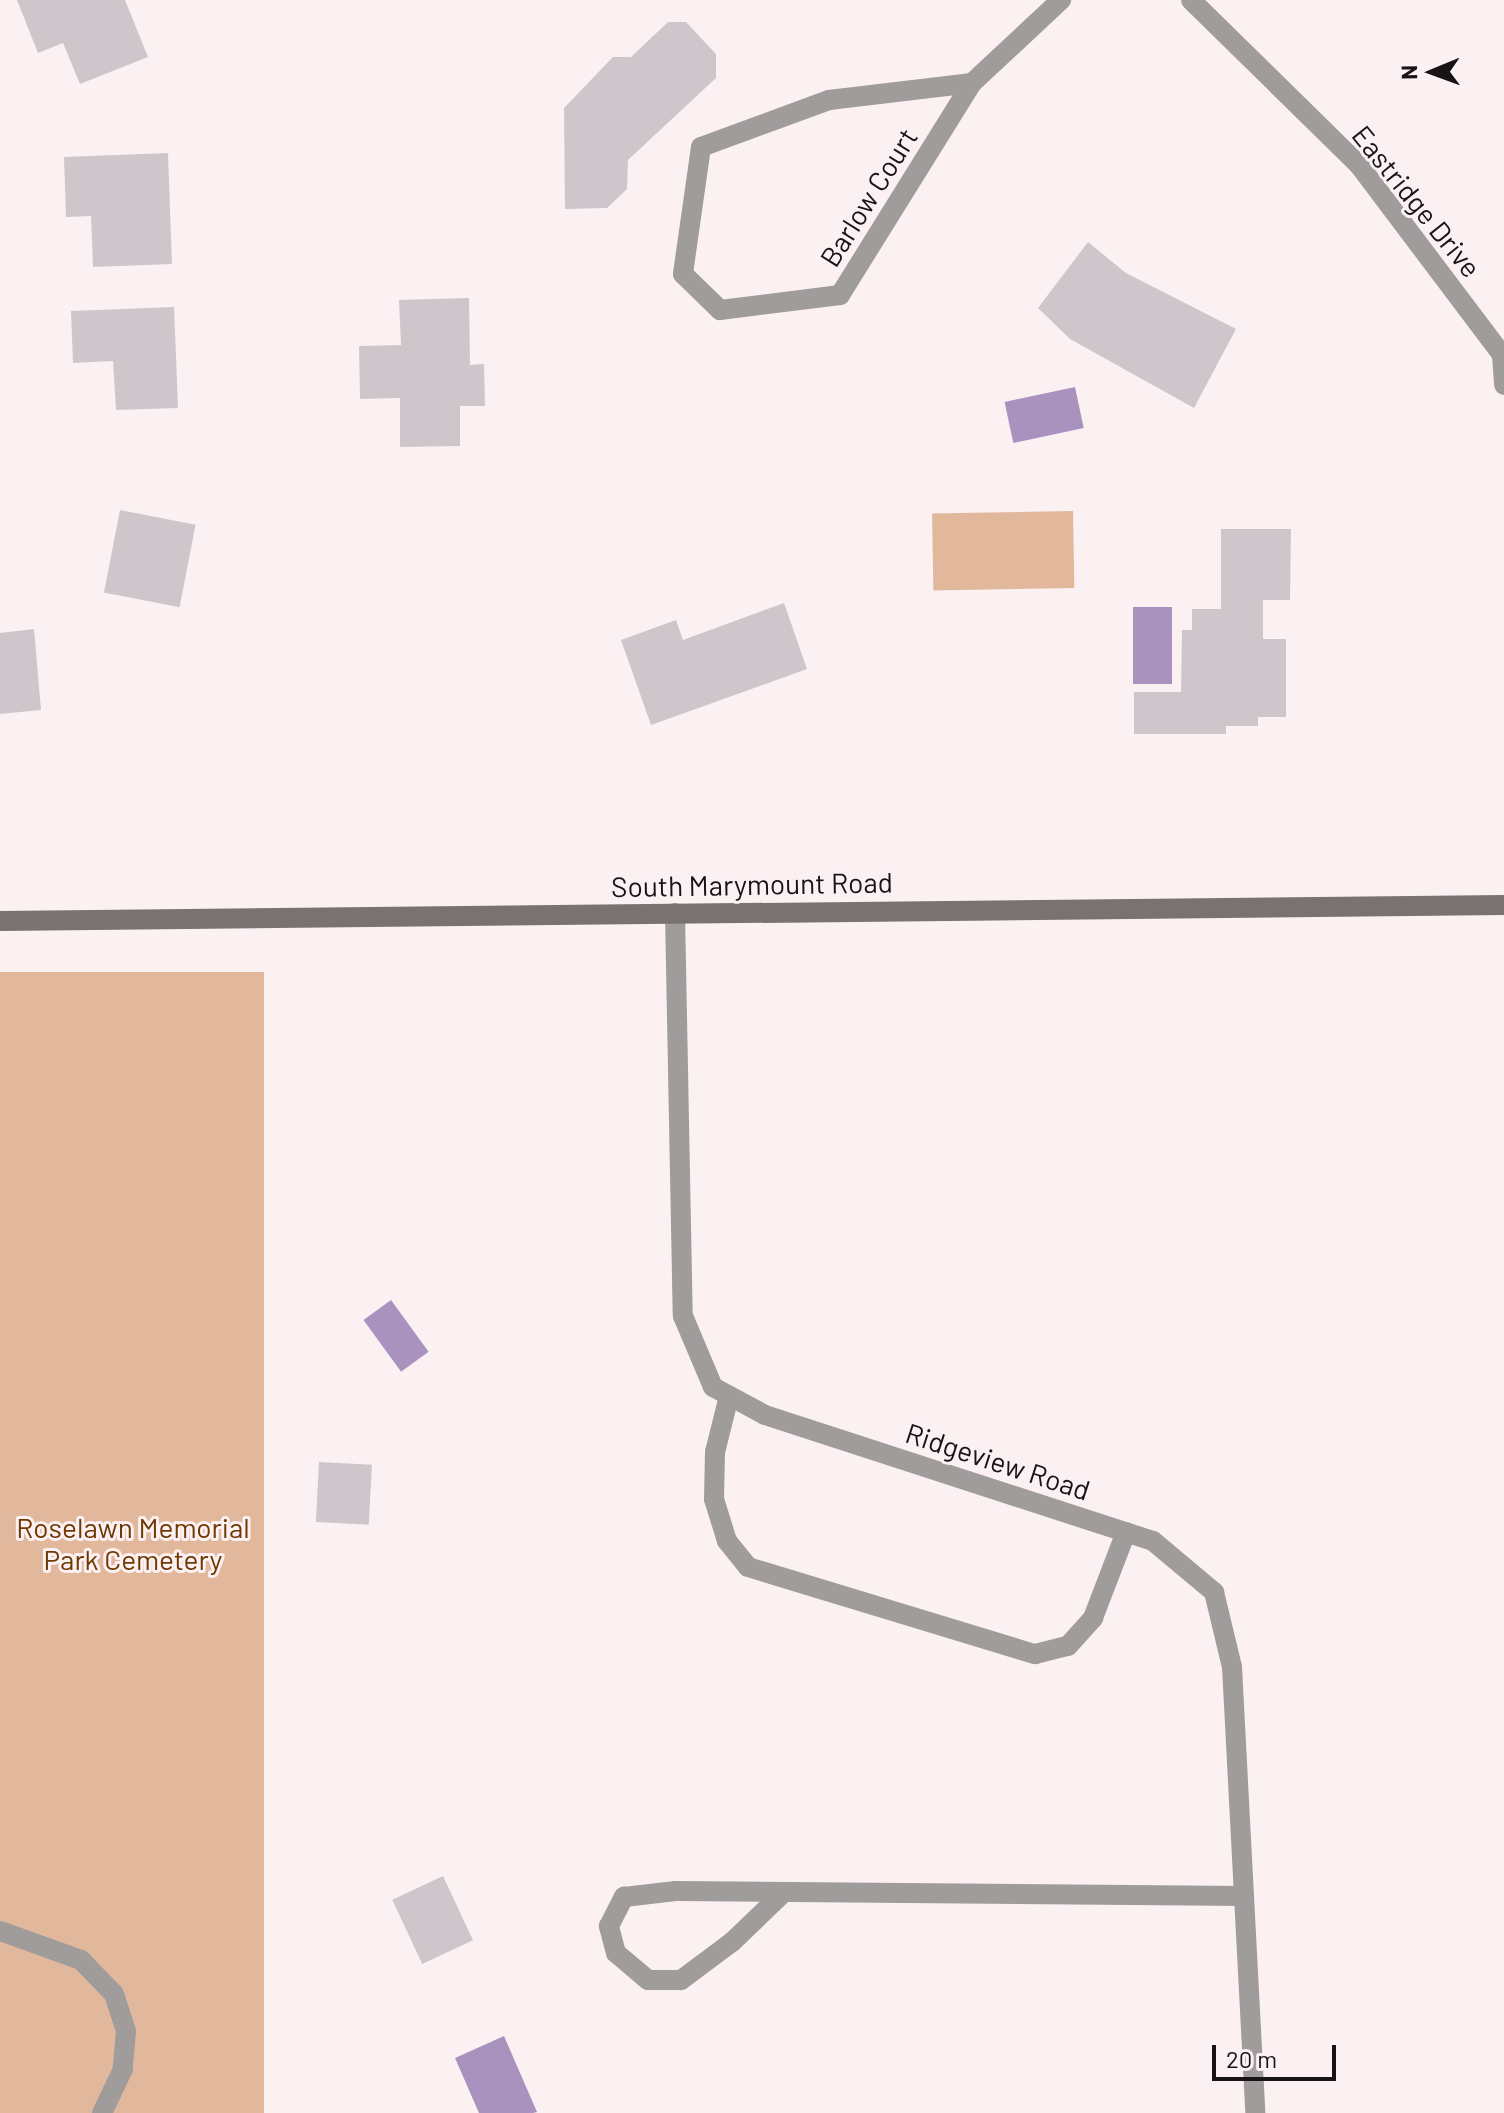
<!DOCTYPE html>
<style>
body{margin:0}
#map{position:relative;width:1504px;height:2113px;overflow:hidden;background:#fbf1f3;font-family:Barlow,sans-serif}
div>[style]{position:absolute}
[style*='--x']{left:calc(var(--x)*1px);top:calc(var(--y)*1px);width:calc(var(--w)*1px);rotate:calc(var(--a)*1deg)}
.green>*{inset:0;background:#e2b89c;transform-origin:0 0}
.water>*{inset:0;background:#aa92bf;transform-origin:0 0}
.building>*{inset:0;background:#cfc6cc;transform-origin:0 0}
.lane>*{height:20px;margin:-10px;padding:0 10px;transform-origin:10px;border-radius:10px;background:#a09c9b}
.street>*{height:20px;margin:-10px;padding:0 10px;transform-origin:10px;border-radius:10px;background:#a09c9b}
.secondary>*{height:20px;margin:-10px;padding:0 10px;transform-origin:10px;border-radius:10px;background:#787271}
span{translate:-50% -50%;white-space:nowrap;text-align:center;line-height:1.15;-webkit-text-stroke:6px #fbf1f3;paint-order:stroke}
.street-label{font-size:28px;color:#181415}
.park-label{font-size:28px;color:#713700}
.north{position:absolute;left:1392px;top:32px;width:80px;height:80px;-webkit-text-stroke:6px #fbf1f3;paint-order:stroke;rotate:269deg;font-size:22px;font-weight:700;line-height:32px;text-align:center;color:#181415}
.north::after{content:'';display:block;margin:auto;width:28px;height:36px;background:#181415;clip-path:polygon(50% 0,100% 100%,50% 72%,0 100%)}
.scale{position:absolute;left:1212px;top:2045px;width:124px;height:36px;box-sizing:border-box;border:4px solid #181415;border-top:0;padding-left:10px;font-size:24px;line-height:28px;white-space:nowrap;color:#181415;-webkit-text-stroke:6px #fbf1f3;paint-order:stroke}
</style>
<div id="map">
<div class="green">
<div style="left:1073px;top:511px;width:77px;height:141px;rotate:89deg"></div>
<div style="left:264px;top:972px;width:1141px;height:264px;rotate:90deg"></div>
</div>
<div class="water">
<div style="left:1075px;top:387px;width:42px;height:72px;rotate:78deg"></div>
<div style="left:1133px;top:607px;width:39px;height:77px"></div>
<div style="left:391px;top:1300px;width:64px;height:34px;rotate:54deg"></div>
<div style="clip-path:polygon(504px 2036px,537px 2112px,533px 2113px,479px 2113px,455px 2058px)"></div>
</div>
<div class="building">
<div style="clip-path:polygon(17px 0,125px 0,148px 57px,80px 84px,63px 43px,38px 53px)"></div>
<div style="clip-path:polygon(668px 22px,686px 22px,716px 54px,716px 78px,628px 160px,627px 189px,607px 208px,565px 209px,564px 108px,613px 57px,631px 57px)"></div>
<div style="clip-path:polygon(168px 153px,172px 264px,93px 267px,91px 216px,66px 217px,64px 157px)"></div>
<div style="clip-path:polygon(1088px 242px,1126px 273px,1236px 329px,1194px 408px,1070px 339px,1038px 308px)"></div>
<div style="clip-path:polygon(469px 298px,470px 365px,484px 364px,485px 406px,460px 406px,460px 446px,400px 447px,400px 398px,360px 399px,359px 346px,401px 345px,399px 300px)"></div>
<div style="clip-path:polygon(174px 307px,178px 408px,116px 410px,113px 361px,73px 363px,71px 311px)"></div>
<div style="left:120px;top:510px;width:77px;height:84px;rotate:11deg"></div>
<div style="clip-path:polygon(1221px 529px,1291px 529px,1290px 600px,1263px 600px,1263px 639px,1286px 639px,1286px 717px,1258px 717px,1258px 726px,1226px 726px,1226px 734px,1134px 734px,1134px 692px,1181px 692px,1182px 630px,1192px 630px,1192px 609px,1221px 609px)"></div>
<div style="clip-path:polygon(784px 603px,807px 669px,651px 725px,621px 640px,676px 620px,683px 640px)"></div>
<div style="clip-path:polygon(34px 629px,41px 710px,0 714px,0 633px)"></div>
<div style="left:319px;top:1462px;width:53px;height:60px;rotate:3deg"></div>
<div style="left:443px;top:1876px;width:71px;height:56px;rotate:65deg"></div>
</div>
<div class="lane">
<div style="--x:729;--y:1396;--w:58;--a:104"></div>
<div style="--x:715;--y:1452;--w:47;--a:91.2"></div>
<div style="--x:714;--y:1499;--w:44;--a:72.8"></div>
<div style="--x:727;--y:1541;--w:33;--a:51"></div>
<div style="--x:748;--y:1567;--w:300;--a:16.9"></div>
<div style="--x:1035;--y:1654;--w:34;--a:-14"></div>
<div style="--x:1068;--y:1646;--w:38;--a:-48"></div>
<div style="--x:1093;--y:1618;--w:92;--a:-69"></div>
<div style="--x:783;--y:1893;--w:71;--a:136.1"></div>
<div style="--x:732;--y:1942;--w:64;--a:143.3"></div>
<div style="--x:681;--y:1980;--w:33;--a:180"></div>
<div style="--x:648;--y:1980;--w:42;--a:-139.8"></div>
<div style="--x:616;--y:1953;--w:28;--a:-105"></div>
<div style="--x:609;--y:1926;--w:33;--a:-63"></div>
<div style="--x:624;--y:1897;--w:52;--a:-6.6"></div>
<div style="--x:676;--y:1891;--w:568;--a:0.5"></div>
<div style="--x:0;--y:1931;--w:86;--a:19.7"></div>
<div style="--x:81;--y:1960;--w:47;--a:45.9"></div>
<div style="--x:114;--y:1994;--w:39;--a:72"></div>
<div style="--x:126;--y:2031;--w:38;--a:95"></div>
<div style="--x:123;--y:2069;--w:49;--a:115.5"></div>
</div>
<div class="street">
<div style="--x:1191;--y:0;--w:235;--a:44.5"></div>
<div style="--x:1359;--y:165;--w:238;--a:53"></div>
<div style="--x:1502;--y:355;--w:30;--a:86"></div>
<div style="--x:972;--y:83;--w:144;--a:173.2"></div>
<div style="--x:829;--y:100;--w:136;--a:159.8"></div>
<div style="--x:701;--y:147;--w:128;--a:98.1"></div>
<div style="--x:683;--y:274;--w:52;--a:44.2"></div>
<div style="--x:720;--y:310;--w:121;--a:-7.1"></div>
<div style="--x:840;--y:295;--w:250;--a:-58.1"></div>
<div style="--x:972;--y:83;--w:122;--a:-43"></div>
<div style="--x:675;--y:913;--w:403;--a:88.9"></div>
<div style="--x:683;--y:1316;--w:77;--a:67.1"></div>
<div style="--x:713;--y:1387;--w:59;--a:28.3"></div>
<div style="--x:765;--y:1415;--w:408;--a:18"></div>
<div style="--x:1153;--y:1541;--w:80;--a:39.9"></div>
<div style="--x:1214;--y:1592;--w:77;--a:76.5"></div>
<div style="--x:1232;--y:1667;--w:447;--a:87"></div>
</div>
<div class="secondary">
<div style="--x:0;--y:921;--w:1504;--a:-0.61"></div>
</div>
<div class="street-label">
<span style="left:868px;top:197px;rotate:-58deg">Barlow Court</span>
<span style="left:1417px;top:201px;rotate:51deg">Eastridge Drive</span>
<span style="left:752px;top:884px;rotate:-1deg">South Marymount Road</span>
<span style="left:998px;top:1461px;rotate:18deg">Ridgeview Road</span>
</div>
<div class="park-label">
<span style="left:133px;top:1543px">Roselawn Memorial<br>Park Cemetery</span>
</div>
<div class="north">N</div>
<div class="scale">20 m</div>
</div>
